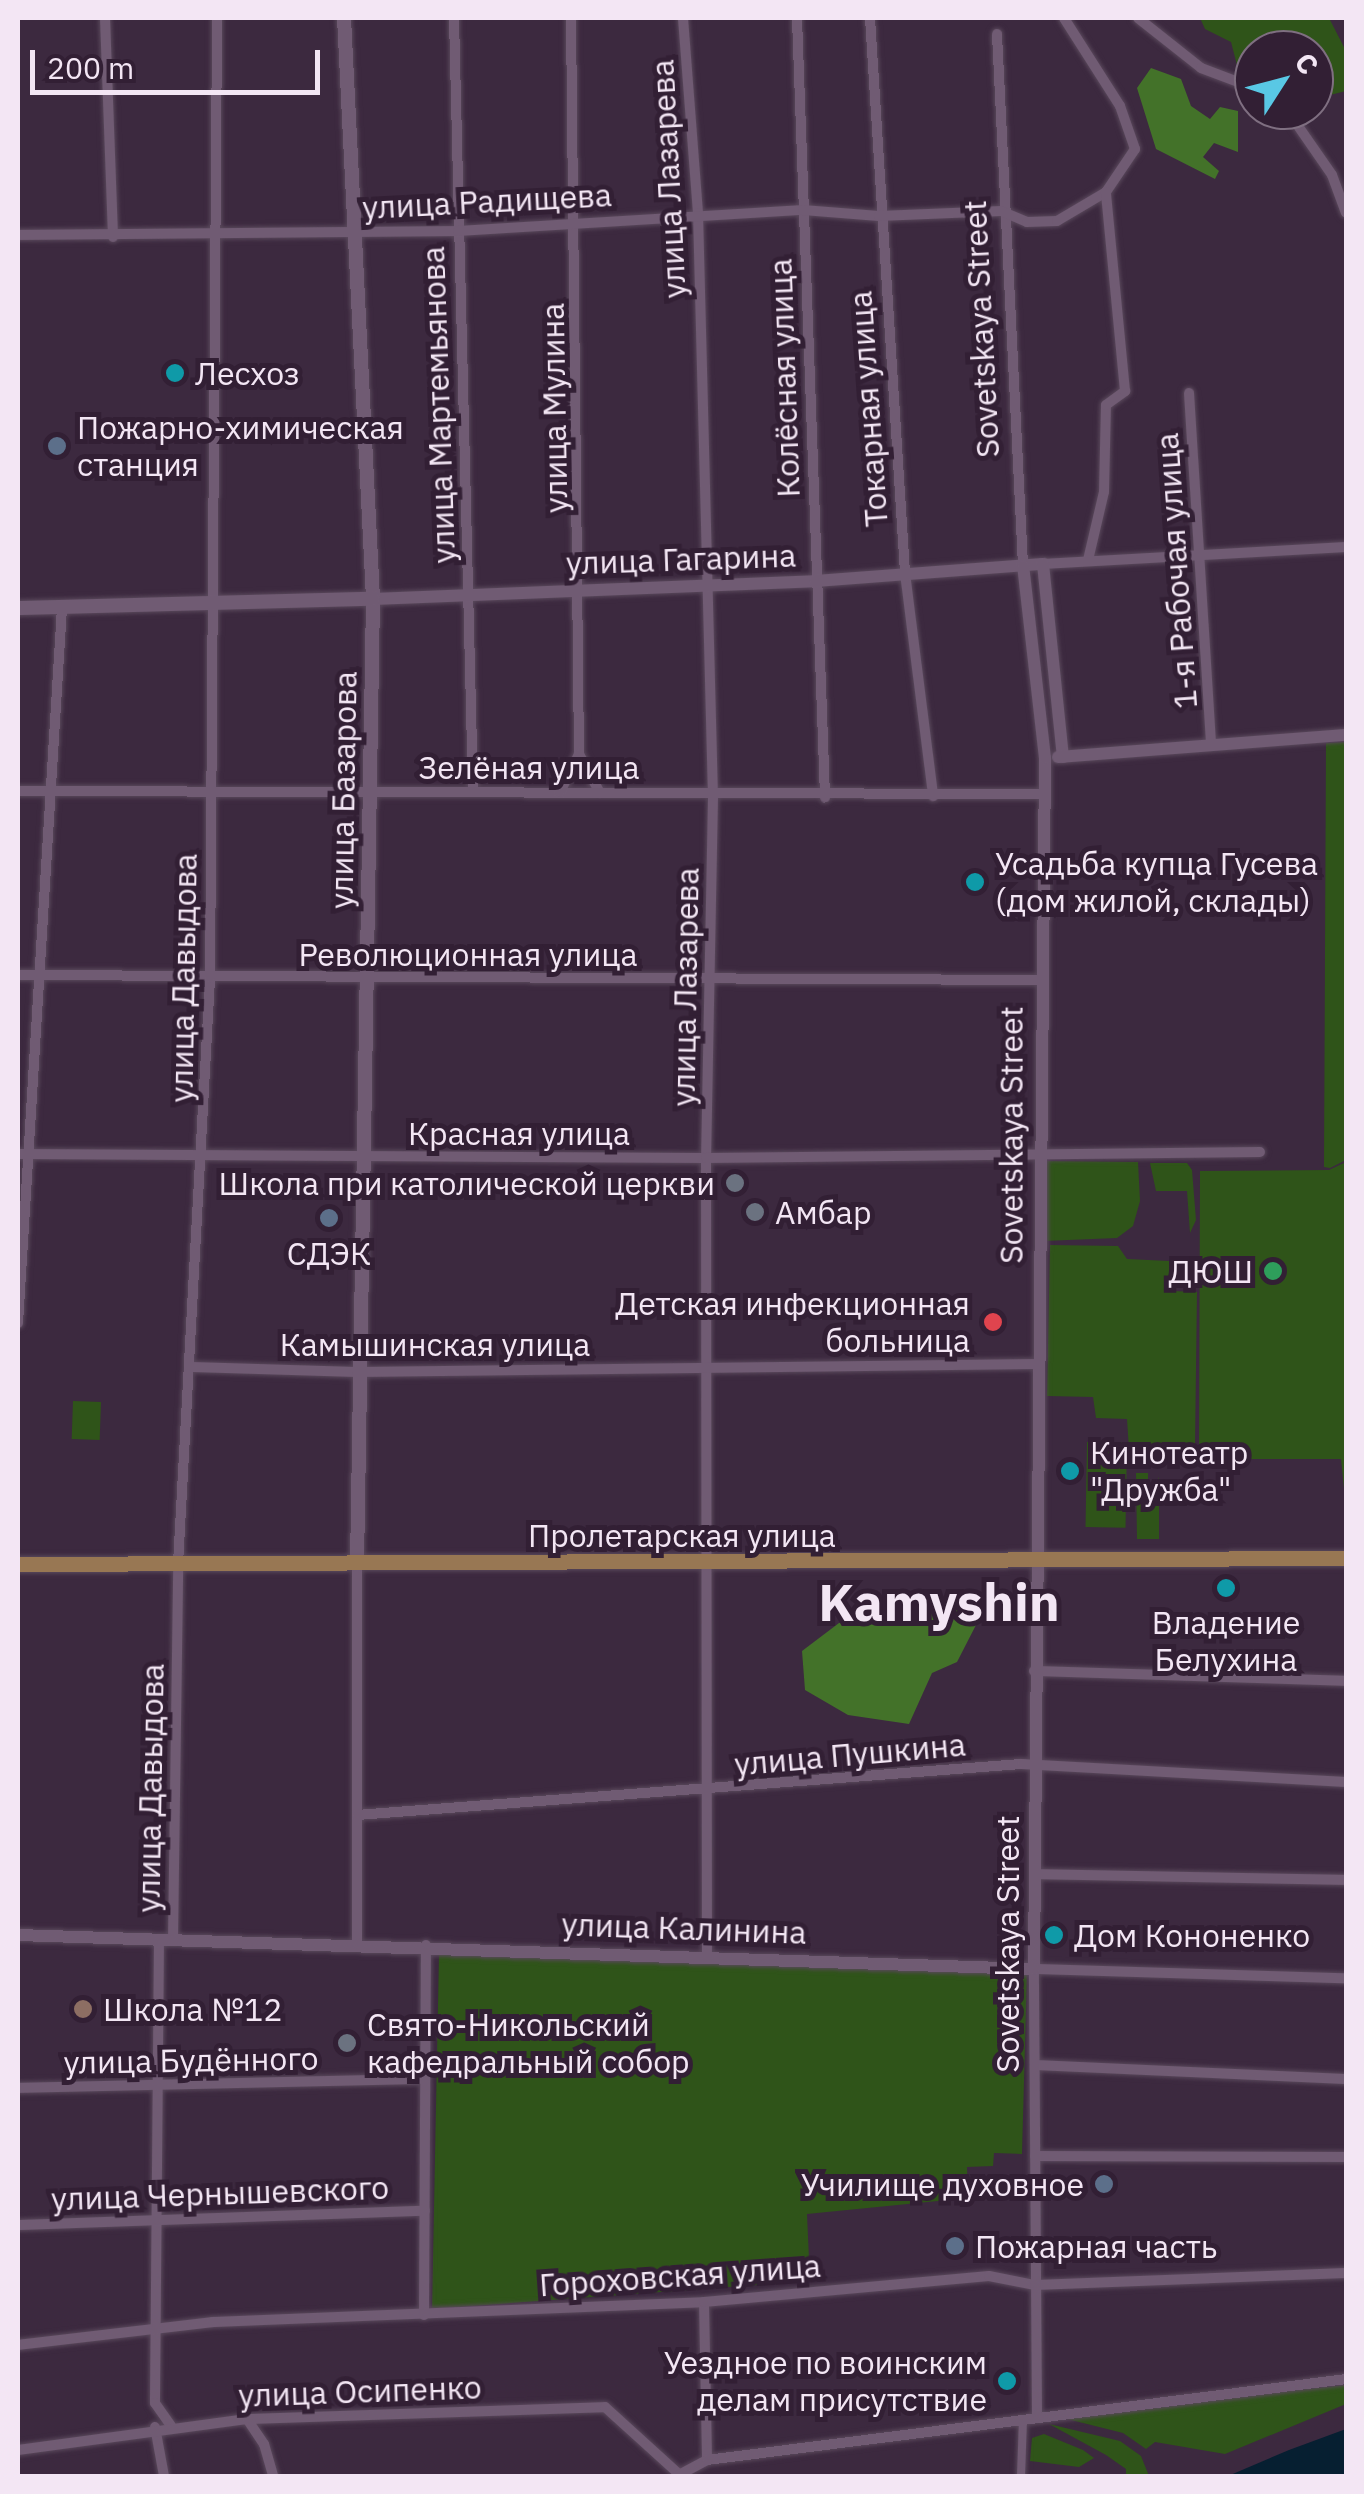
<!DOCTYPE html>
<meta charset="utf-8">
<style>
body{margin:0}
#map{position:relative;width:1364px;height:2494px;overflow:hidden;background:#3c293f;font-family:"IBM Plex Sans",sans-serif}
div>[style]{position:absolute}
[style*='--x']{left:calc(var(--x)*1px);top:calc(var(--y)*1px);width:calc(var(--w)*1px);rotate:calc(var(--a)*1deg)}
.green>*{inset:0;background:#2f5419;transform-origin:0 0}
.forest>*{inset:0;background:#437229}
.water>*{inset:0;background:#061f31}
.roads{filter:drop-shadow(0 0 2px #59485b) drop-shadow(0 0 2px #59485b)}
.pedestrian>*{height:8px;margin:-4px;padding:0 4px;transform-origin:4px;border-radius:4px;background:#705b73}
.minor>*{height:10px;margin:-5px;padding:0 5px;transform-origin:5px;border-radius:5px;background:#705b73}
.tertiary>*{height:12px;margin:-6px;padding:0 6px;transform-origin:6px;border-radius:6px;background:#705b73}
.secondary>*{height:14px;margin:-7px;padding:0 7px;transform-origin:7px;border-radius:7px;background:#705b73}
.primary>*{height:15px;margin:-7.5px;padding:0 7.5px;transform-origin:7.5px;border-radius:7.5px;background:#987753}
.dots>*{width:28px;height:28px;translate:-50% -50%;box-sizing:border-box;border:5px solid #321f34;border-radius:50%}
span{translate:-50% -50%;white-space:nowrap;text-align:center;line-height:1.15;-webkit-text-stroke:10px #321f34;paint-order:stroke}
.street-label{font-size:32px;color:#f3e6f4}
.poi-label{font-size:32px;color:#f3e6f4}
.left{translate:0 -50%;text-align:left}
.right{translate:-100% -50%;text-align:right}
.town-label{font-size:52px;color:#f3e6f4;font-weight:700}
.frame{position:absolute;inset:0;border:20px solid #f3e6f4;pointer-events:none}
.north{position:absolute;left:1234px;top:30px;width:100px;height:100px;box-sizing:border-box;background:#321f34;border:2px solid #7f6f81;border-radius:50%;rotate:54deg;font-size:28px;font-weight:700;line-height:40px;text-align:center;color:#f3e6f4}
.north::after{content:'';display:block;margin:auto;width:35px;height:45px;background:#59c8e5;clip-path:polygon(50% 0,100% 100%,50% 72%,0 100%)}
.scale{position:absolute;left:30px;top:50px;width:290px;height:45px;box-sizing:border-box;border:5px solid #f3e6f4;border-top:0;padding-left:12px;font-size:30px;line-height:35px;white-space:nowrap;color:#f3e6f4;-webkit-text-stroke:8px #321f34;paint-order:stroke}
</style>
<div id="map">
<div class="green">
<div style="clip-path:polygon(1200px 18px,1329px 18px,1346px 51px,1346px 91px,1314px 99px,1314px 50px,1254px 50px,1254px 74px,1246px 71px,1237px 65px,1231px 42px,1205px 29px)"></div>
<div style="clip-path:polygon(1346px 742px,1346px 1160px,1330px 1168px,1324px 1167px,1326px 743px)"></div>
<div style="clip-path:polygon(1045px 1161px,1138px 1162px,1140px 1201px,1133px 1226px,1117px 1238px,1044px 1241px)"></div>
<div style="clip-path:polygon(1346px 1162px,1346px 1498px,1345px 1498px,1341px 1459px,1209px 1459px,1208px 1449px,1199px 1449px,1200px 1171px,1329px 1170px)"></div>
<div style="clip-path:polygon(1150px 1163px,1187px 1163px,1192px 1170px,1196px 1220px,1190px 1233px,1187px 1191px,1156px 1191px)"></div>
<div style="clip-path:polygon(1050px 1245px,1118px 1246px,1127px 1259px,1169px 1261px,1171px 1291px,1197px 1292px,1195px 1446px,1129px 1449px,1127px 1419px,1096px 1418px,1093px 1397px,1047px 1396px)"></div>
<div style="left:73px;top:1401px;width:28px;height:38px;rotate:2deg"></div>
<div style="left:1087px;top:1442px;width:40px;height:85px;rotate:1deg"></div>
<div style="clip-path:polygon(1136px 1473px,1148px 1473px,1148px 1507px,1159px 1477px,1159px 1539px,1137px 1539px)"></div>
<div style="clip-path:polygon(439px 1954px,1027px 1973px,1022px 2154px,994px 2153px,993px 2166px,967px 2167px,968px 2198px,807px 2214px,810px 2281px,432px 2309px)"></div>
<div style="clip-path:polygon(1346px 2385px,1346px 2404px,1225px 2454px,1155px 2442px,1146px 2449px,1123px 2433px,1051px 2415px)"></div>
<div style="clip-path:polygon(1049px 2424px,1120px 2441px,1141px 2456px,1149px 2476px,1126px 2476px,1126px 2469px,1106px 2455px)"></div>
<div style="clip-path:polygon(1044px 2434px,1083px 2450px,1094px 2458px,1079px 2467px,1030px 2461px,1032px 2438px)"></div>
</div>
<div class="forest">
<div style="clip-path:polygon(1151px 68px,1181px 79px,1191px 106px,1210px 119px,1220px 107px,1238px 111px,1238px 152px,1214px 143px,1203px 157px,1219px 171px,1215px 179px,1156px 149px,1137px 88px)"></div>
<div style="clip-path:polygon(954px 1600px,974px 1611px,976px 1625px,957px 1662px,932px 1673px,909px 1724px,848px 1715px,805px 1690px,802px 1651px,839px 1623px)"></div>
</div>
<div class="water">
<div style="clip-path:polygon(1346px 2429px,1346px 2476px,1228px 2476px,1289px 2450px)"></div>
</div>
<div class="roads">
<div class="pedestrian">
<div style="--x:1021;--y:2476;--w:57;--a:-88"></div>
</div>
<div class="minor">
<div style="--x:105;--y:18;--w:219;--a:87.9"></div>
<div style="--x:454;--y:18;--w:773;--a:88.59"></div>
<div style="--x:571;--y:18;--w:736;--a:89.38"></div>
<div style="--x:579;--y:754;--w:44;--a:61.7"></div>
<div style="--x:683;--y:18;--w:196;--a:85.6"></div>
<div style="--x:698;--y:213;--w:584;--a:88.53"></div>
<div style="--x:713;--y:797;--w:361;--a:91.1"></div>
<div style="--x:706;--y:1158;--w:800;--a:89.93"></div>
<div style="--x:797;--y:18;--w:780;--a:87.94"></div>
<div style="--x:870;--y:18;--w:556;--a:86.39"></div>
<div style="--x:905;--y:573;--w:225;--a:82.8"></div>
<div style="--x:1138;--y:18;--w:80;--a:38.4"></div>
<div style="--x:1201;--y:68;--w:57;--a:20.7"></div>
<div style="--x:997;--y:34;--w:533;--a:87.2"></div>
<div style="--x:1287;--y:110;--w:79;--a:55.3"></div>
<div style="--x:1332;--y:175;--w:40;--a:69.8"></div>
<div style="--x:18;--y:235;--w:440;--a:-0.5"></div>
<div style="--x:458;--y:231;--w:346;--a:-3.5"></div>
<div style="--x:803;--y:210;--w:76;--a:4.5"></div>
<div style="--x:879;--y:216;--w:122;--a:-2.3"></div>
<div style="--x:1001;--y:211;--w:28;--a:23"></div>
<div style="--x:1027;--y:222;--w:30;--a:-2"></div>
<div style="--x:1057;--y:221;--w:57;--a:-30.6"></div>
<div style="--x:1106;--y:192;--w:52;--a:-56"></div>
<div style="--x:1135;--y:149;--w:46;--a:-109.2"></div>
<div style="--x:1120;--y:106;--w:104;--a:-122.5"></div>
<div style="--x:1189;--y:393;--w:353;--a:86.4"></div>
<div style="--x:1088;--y:560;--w:70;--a:-76.8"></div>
<div style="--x:1104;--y:492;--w:87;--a:-88.7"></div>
<div style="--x:1106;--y:405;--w:24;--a:-36"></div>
<div style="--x:1125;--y:391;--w:200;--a:-95.5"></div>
<div style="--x:1043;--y:564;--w:303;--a:-3.2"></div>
<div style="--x:18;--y:791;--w:1022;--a:0.17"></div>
<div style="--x:560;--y:792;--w:42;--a:-63.4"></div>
<div style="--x:18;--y:975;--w:1021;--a:0.28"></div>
<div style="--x:18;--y:1154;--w:688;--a:0.33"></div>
<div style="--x:706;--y:1158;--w:554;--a:-0.62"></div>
<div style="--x:18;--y:1323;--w:717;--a:-86.48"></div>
<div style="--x:192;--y:1367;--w:165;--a:1.7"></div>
<div style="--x:357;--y:1372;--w:681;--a:-0.67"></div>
<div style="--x:357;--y:1565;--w:379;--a:90"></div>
<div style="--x:1034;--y:1671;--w:312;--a:1.8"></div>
<div style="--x:357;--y:1815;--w:667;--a:-4.39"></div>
<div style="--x:1022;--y:1764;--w:324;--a:3.2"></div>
<div style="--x:1034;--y:1874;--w:312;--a:1.1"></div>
<div style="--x:159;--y:1939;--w:464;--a:90.5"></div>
<div style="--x:155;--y:2403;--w:28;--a:55"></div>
<div style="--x:173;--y:1940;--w:376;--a:-89.2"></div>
<div style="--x:178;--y:1564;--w:587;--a:-86.87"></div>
<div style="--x:210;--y:978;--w:960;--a:-89.58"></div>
<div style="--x:1035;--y:2065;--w:311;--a:2.6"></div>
<div style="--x:18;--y:2088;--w:407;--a:-1.3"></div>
<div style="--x:1035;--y:2156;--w:311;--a:0.2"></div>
<div style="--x:18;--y:2225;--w:407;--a:-2"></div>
<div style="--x:704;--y:2302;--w:158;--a:88.9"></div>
<div style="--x:424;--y:2315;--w:370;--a:-89.7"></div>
<div style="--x:18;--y:2345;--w:196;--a:-6.7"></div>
<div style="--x:213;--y:2322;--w:491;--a:-2.3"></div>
<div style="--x:704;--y:2302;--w:286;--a:-5.2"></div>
<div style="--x:989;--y:2276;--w:47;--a:11.1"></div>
<div style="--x:1035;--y:2285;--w:311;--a:-2.2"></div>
<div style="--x:1037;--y:2417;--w:448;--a:-90.4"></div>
<div style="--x:1034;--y:1969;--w:312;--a:1.7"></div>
<div style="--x:247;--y:2419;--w:30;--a:56"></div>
<div style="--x:264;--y:2444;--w:33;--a:74"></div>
<div style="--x:155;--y:2427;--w:50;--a:79.6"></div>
<div style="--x:18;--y:2450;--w:231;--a:-7.7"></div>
<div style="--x:247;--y:2419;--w:358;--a:-1.9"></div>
<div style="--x:605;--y:2407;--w:101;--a:42.2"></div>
<div style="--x:677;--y:2476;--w:34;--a:-28"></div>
<div style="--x:707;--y:2460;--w:644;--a:-7.22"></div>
</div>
<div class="tertiary">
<div style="--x:373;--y:599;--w:442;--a:-2.3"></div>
<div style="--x:815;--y:581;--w:229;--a:-4.3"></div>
<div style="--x:1043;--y:564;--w:194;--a:84.1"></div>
<div style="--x:1058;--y:757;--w:289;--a:-4.4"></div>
<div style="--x:18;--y:1935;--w:1017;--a:1.92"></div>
<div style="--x:1034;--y:1969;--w:1211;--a:-89.48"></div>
<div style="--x:1045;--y:758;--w:193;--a:-96.5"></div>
</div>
<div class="secondary">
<div style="--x:344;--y:18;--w:582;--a:87.14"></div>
<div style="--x:373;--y:599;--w:966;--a:90.95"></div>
<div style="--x:18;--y:608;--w:355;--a:-1.5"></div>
</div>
<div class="primary">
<div style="--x:18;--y:1564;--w:1328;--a:-0.26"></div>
</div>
</div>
<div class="dots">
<div style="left:175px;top:373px;background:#0f9aa8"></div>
<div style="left:57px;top:446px;background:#5c6f8a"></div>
<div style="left:975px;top:882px;background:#0f9aa8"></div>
<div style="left:735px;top:1183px;background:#6b7280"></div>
<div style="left:755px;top:1212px;background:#6b7280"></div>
<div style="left:329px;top:1218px;background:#5c6f8a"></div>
<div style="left:1273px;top:1271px;background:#2e9e5b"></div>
<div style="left:993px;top:1322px;background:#e0444e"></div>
<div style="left:1070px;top:1471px;background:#0f9aa8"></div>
<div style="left:1226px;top:1588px;background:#0f9aa8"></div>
<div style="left:1054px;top:1935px;background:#0f9aa8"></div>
<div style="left:83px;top:2009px;background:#8d6e63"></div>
<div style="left:347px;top:2043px;background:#6b7280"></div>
<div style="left:1104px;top:2184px;background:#5c6f8a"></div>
<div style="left:955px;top:2246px;background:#5c6f8a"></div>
<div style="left:1007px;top:2381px;background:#0f9aa8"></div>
</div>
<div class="street-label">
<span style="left:668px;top:179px;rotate:-93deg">улица Лазарева</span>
<span style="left:487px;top:201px;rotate:-3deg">улица Радищева</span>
<span style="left:981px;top:329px;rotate:-93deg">Sovetskaya Street</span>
<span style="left:784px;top:378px;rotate:-92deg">Колёсная улица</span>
<span style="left:438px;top:405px;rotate:-92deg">улица Мартемьянова</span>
<span style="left:554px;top:408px;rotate:-91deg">улица Мулина</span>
<span style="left:868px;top:409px;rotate:-94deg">Токарная улица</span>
<span style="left:681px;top:559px;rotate:-2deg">улица Гагарина</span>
<span style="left:1176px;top:571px;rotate:-94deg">1-я Рабочая улица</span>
<span style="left:529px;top:767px">Зелёная улица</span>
<span style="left:343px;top:790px;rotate:-89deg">улица Базарова</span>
<span style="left:468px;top:954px">Революционная улица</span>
<span style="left:183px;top:978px;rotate:-89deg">улица Давыдова</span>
<span style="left:685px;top:987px;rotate:-89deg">улица Лазарева</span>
<span style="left:519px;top:1133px">Красная улица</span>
<span style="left:1011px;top:1135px;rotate:-90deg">Sovetskaya Street</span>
<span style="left:435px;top:1344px">Камышинская улица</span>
<span style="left:682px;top:1535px">Пролетарская улица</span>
<span style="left:850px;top:1754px;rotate:-5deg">улица Пушкина</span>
<span style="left:150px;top:1788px;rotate:-89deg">улица Давыдова</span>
<span style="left:684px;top:1928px;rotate:2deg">улица Калинина</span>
<span style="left:1007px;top:1944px;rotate:-90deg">Sovetskaya Street</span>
<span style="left:191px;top:2060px;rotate:-1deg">улица Будённого</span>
<span style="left:220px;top:2193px;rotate:-2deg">улица Чернышевского</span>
<span style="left:680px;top:2275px;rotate:-4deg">Гороховская улица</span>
<span style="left:360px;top:2391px;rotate:-2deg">улица Осипенко</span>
</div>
<div class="poi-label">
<span class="left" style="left:195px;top:373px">Лесхоз</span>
<span class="left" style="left:77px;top:446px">Пожарно-химическая<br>станция</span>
<span class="left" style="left:995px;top:882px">Усадьба купца Гусева<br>(дом жилой, склады)</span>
<span class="right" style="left:715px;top:1183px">Школа при католической церкви</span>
<span class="left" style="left:775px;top:1212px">Амбар</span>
<span style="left:329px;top:1253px">СДЭК</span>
<span class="right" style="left:1253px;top:1271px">ДЮШ</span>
<span class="right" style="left:970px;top:1322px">Детская инфекционная<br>больница</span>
<span class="left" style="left:1090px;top:1471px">Кинотеатр<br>"Дружба"</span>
<span style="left:1226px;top:1641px">Владение<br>Белухина</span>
<span class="left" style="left:1074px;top:1935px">Дом Кононенко</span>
<span class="left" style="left:103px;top:2009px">Школа №12</span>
<span class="left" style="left:367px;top:2043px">Свято-Никольский<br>кафедральный собор</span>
<span class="right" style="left:1084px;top:2184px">Училище духовное</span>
<span class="left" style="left:975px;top:2246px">Пожарная часть</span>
<span class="right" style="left:987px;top:2381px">Уездное по воинским<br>делам присутствие</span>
</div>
<div class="town-label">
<span style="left:939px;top:1602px">Kamyshin</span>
</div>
<div class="frame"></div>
<div class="north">С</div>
<div class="scale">200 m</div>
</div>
